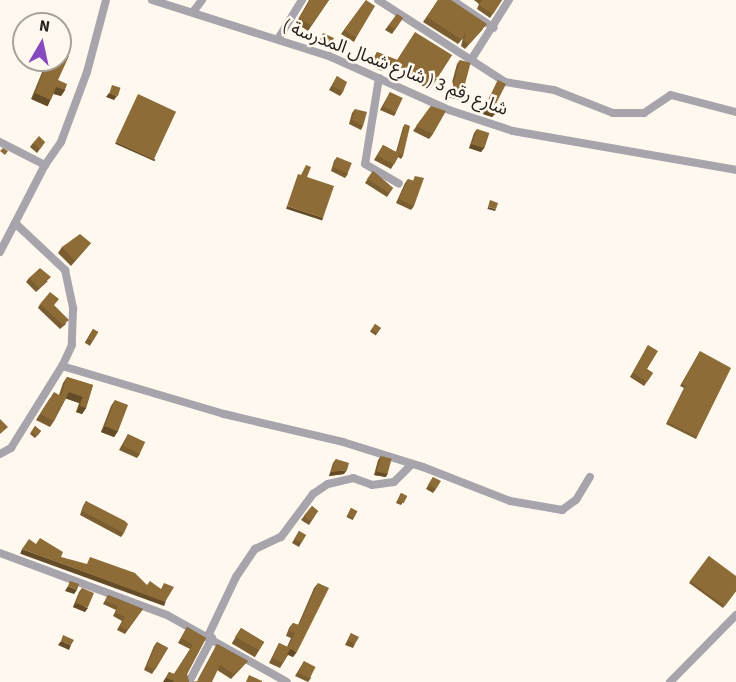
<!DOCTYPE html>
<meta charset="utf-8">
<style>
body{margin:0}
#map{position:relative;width:736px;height:682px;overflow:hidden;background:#fef8ef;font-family:"Source Sans 3","Noto Sans Arabic",sans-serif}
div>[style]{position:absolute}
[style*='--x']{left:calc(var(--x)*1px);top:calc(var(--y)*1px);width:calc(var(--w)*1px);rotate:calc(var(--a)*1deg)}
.minor>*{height:8px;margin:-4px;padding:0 4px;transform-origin:4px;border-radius:4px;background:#a7a4ab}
.wall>*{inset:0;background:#7a5d30;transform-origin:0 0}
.shaded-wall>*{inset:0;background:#634c27;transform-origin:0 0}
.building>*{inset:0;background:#8e6c38;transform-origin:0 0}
span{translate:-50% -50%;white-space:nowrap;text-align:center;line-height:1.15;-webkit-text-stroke:5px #fef8ef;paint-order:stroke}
.street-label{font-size:18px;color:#25221c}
.north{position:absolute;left:12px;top:12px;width:60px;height:60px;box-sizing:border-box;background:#fef8ef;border:2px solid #a7a29b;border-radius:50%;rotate:9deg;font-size:16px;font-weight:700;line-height:24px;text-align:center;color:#25221c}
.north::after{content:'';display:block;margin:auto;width:21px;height:27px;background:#8749be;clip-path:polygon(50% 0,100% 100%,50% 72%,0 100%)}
</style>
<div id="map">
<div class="minor">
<div style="--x:152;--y:0;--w:186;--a:17.6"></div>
<div style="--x:329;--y:56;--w:132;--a:24.2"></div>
<div style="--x:449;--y:110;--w:67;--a:18.2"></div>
<div style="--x:513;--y:131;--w:226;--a:9.9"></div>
<div style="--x:378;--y:0;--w:151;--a:32.8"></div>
<div style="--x:505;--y:82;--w:50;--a:9.3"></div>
<div style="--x:554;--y:90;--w:63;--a:21.3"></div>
<div style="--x:613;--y:113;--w:31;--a:0"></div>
<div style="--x:644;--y:113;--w:32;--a:-34"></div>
<div style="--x:671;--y:95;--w:67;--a:14.7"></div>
<div style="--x:452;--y:0;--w:50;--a:33.7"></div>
<div style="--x:193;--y:12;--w:15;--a:-53"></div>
<div style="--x:278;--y:39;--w:46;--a:-58.4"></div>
<div style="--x:471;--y:60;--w:71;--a:-57.7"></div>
<div style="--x:379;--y:78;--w:87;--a:99.2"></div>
<div style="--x:365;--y:164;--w:39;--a:30"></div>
<div style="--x:0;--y:142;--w:51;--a:27.1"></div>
<div style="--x:15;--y:223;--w:69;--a:43.2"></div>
<div style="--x:65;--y:270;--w:40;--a:78"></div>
<div style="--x:73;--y:309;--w:36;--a:92"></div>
<div style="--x:72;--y:345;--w:23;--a:115"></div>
<div style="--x:0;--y:252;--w:98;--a:-62.7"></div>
<div style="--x:45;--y:165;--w:28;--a:-55"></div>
<div style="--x:61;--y:142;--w:75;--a:-69.6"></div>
<div style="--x:87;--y:72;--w:74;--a:-75.2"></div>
<div style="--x:0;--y:454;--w:13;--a:-29"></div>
<div style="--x:11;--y:448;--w:97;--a:-58.1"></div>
<div style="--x:62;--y:366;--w:169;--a:16.5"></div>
<div style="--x:224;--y:414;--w:122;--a:13.2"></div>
<div style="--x:343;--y:442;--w:84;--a:17.4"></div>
<div style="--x:423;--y:467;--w:93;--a:21.3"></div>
<div style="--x:510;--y:501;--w:53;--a:9.8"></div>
<div style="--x:562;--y:510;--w:17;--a:-36"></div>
<div style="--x:576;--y:500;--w:27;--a:-59"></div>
<div style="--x:0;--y:553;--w:178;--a:20.4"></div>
<div style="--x:167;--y:615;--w:137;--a:29.2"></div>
<div style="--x:208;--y:636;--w:65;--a:-64.6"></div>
<div style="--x:236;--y:577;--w:34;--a:-56"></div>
<div style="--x:255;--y:549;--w:29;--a:-25"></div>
<div style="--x:281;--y:537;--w:54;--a:-53.3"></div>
<div style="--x:313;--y:494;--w:18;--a:-34"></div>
<div style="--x:328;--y:484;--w:26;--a:-13"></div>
<div style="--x:353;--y:478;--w:20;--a:20"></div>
<div style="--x:372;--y:485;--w:22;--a:-8"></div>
<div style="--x:394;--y:482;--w:25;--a:-45"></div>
<div style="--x:189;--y:682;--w:50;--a:-62.4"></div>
<div style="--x:670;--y:682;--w:94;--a:-45.4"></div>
</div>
<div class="wall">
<div style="clip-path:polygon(309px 0,329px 0,308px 31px,296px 23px)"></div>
<div style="clip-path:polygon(366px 0,356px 38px,354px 42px,341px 34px)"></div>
<div style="clip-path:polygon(438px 0,483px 29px,465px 49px,461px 46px,463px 38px,458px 44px,423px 22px)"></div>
<div style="clip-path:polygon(474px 0,502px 0,490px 18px,477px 9px,479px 4px)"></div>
<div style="clip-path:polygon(397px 14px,403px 18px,392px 34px,385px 30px)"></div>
<div style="clip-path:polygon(377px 52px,397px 60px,452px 55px,429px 90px,386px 63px,382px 71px,370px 65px)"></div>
<div style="clip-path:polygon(47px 60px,60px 60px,58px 80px,65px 90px,61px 96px,53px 94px,47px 106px,31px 99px)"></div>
<div style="clip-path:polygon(460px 60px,460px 100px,448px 97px,457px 64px)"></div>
<div style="clip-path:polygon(337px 76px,343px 92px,340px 96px,329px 90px)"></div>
<div style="clip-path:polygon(498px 80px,495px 114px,492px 117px,483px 114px,496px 84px)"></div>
<div style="clip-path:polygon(390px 92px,396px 113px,394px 116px,380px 110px)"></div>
<div style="clip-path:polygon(431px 106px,433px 134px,429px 139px,413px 131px)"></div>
<div style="clip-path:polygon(355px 109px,363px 126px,361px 130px,349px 124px,352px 113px)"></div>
<div style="clip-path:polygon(405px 124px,403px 156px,401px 159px,398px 157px,391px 169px,374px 160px,383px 145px,396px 152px,403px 127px)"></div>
<div style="clip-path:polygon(477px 129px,484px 148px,481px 152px,469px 148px,474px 133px)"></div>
<div style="clip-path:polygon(45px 142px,37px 153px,30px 147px,33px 143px)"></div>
<div style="clip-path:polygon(337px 157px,348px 174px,345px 178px,331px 171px,334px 161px)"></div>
<div style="clip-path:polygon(373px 171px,393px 188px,387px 197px,365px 183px)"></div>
<div style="clip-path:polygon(415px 176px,414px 206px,411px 210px,396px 203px,405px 183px,408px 179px,413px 181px)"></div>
<div style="clip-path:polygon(91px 243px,71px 266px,58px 253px,62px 247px)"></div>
<div style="clip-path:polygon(29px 278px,48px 281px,36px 292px,26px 282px)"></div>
<div style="clip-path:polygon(40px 304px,54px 306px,66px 324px,60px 329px,38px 308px)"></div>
<div style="left:375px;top:324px;width:7px;height:9px;rotate:34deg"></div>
<div style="left:93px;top:329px;width:6px;height:16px;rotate:31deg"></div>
<div style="clip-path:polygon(648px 345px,647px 369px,653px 373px,644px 386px,630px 377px)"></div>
<div style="clip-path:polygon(700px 351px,697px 437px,696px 439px,666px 424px,684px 388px,680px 386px)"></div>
<div style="clip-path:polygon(67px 377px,93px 385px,86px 408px,82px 414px,76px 412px,79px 403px,66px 398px,54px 421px,50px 427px,36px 420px,50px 398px,59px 395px,63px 383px)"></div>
<div style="clip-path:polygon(115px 400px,118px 431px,114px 437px,101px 432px,111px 406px)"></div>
<div style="clip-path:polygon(35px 426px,41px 431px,35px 438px,30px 434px)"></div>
<div style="clip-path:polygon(128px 434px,140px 454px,137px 458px,119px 450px)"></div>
<div style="clip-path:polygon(381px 456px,386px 477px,374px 475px,378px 460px)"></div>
<div style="clip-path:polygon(336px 459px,344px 474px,329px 476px,333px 463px)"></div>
<div style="clip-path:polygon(433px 477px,436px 489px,433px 493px,426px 489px)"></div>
<div style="clip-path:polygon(401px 493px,407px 496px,401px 505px,396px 503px)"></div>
<div style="clip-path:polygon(86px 501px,124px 533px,121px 537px,80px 515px,83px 506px)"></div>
<div style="clip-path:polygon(312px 506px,318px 511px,309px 525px,301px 520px)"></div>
<div style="left:351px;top:508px;width:7px;height:10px;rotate:27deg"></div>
<div style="left:299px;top:531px;width:8px;height:14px;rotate:30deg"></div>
<div style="clip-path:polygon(709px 556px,736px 591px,723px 608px,689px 583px)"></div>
<div style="clip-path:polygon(318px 583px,293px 657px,288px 655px,280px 668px,269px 663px,279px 643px,287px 647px,291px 638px,286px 636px,289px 628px,293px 623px,298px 625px,314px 588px)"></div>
<div style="clip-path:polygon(82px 588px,85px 612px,73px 607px,79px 592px)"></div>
<div style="clip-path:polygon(108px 595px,143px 609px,125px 634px,117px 630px,122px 621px,113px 616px,116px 610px,103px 604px)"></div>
<div style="clip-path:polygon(187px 627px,206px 638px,187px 674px,189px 682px,163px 682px,169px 672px,174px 674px,190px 649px,178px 643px)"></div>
<div style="left:241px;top:628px;width:27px;height:18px;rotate:31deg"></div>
<div style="clip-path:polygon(351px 633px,355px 644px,353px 648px,345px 645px)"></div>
<div style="clip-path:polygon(157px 642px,168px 648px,152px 674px,144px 670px,154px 646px)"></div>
<div style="clip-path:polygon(217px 644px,248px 661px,231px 679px,217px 670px,197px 681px)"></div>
<div style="clip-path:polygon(304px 661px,311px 678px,308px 682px,295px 676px)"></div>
</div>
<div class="shaded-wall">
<div style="clip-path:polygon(320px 39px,331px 44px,329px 48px,317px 44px)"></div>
<div style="clip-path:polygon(371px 63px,384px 68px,382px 71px,370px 65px)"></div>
<div style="clip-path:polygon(56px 87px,65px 90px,61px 96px,52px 93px)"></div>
<div style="left:35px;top:93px;width:17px;height:7px;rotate:24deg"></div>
<div style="clip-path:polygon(109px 93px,117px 96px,114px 100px,106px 97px)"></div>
<div style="clip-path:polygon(451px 93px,463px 96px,460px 100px,448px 97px)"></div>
<div style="clip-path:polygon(486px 111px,495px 114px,492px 117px,483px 114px)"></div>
<div style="left:116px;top:142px;width:43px;height:2px;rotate:24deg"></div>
<div style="clip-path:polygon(472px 144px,484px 148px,481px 152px,469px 148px)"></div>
<div style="left:287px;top:206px;width:38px;height:3px;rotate:18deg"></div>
<div style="left:488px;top:207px;width:8px;height:2px;rotate:14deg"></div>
<div style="clip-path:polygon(69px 392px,83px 397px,79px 403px,64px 398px)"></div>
<div style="clip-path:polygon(80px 406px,86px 408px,82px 414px,76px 412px)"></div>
<div style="clip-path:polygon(105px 426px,118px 431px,114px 437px,101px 432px)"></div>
<div style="clip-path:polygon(347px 470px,344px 474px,329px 476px,331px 472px)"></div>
<div style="clip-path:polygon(377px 471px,388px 473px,386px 477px,374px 475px)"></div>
<div style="left:22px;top:549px;width:153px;height:5px;rotate:20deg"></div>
<div style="clip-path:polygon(68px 586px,77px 590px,74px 594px,65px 591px)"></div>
<div style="clip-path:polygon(76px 603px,88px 608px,85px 612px,73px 607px)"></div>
<div style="clip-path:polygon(61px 641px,71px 645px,69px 650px,58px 645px)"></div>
<div style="clip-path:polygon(290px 649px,297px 652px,293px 657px,287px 654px)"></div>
<div style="clip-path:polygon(166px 678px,174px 681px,173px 682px,163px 682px)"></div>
</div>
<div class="building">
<div style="clip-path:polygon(310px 0,329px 0,311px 26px,299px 18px)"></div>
<div style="clip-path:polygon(366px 0,375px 6px,356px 38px,344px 30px)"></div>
<div style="clip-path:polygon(438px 0,451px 0,487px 24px,469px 44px,464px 41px,466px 32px,462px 40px,427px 17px)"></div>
<div style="clip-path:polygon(482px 0,502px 0,493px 14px,479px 5px)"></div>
<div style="left:397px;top:14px;width:7px;height:14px;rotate:34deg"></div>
<div style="clip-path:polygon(415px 32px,452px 55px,431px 88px,387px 61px,384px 68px,371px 63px,377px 52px,397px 60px)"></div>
<div style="left:323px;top:33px;width:12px;height:7px;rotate:24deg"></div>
<div style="clip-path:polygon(60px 52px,69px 56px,58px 80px,67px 84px,65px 90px,56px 87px,51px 100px,35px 93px,48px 60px,60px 60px)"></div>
<div style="left:460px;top:60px;width:11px;height:34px;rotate:15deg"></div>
<div style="clip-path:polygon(337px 76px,347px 82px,343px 92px,332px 86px)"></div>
<div style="left:498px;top:80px;width:9px;height:33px;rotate:27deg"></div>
<div style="left:112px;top:85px;width:9px;height:9px;rotate:18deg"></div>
<div style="left:390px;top:92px;width:14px;height:16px;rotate:25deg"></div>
<div style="left:138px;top:94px;width:42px;height:53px;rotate:25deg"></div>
<div style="clip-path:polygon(431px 106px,446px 111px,433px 134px,416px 126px)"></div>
<div style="clip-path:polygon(355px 109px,367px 112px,363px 126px,352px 120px)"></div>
<div style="clip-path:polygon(405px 124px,410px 126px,403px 156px,397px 152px)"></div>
<div style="left:477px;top:129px;width:13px;height:16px;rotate:18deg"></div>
<div style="clip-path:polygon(39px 136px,45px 142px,40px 149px,33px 143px)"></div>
<div style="left:383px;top:145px;width:19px;height:12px;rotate:28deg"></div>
<div style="clip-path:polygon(3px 148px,8px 151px,5px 155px,0 151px)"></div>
<div style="left:337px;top:157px;width:16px;height:11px;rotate:22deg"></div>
<div style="clip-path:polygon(306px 165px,311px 167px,307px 177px,334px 186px,323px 218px,287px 206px,298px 174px,301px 175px)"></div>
<div style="clip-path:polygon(373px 171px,393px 188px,389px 193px,367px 179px)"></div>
<div style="clip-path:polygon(415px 176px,424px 178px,414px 206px,399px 199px,408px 179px,414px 181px)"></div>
<div style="clip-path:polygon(490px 200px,498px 203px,496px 209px,488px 207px)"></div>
<div style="clip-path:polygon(80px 234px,91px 243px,75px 261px,62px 247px)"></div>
<div style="clip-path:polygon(40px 268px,51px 277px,39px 288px,29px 278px)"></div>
<div style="clip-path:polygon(50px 292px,59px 299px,54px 305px,69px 320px,63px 325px,40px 304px)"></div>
<div style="clip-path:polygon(375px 324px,381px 328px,377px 333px,372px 330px)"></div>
<div style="left:93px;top:329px;width:6px;height:11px;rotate:31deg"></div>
<div style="clip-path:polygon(648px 345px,658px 351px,647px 369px,653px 373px,647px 382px,633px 373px)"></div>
<div style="clip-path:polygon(700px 351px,731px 368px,697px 437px,667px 422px,686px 386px,682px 384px)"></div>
<div style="clip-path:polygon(67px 377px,93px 385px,86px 408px,80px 406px,83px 397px,69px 392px,54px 421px,40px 414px,54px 392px,61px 396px)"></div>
<div style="left:115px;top:400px;width:14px;height:28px;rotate:21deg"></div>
<div style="clip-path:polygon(0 419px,8px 427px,0 434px)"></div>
<div style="clip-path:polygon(35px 426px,41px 431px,37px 436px,31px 432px)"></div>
<div style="left:128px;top:434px;width:19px;height:13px;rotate:25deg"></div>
<div style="left:381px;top:456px;width:11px;height:16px;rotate:15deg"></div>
<div style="clip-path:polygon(336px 459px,349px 463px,347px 470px,331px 472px)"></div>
<div style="clip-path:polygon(433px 477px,441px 481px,436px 489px,428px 485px)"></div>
<div style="left:401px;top:493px;width:7px;height:8px;rotate:27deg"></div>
<div style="clip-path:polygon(86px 501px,125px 521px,128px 524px,124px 533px,82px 511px)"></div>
<div style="left:312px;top:506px;width:8px;height:13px;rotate:40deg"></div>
<div style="left:351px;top:508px;width:7px;height:8px;rotate:27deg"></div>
<div style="left:299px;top:531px;width:8px;height:9px;rotate:30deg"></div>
<div style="clip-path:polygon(40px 538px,63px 552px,61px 557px,87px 564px,90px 557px,135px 573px,147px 585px,150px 581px,161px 589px,164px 583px,174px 587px,165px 602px,22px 549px,29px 539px,36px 544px)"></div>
<div style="clip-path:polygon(709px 556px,736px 576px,736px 591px,725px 606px,690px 581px)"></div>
<div style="clip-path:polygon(70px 581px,79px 584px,77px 590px,68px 586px)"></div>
<div style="clip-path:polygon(318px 583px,329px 588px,297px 652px,290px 649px,283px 663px,272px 658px,279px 643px,288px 647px,295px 633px,289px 631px,293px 623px,299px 625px)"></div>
<div style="left:82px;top:588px;width:13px;height:16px;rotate:23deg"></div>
<div style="clip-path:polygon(108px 595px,143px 609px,127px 630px,120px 626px,125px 617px,115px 612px,118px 606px,105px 601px)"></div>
<div style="clip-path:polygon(187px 627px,206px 638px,187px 674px,189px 682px,173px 682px,174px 681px,166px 678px,169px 672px,174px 674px,193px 645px,181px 638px)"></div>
<div style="clip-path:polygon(241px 628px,264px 642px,259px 650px,235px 637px)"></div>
<div style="clip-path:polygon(351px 633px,359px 637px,355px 644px,348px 640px)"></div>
<div style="clip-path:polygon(63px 635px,74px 640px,71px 645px,61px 641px)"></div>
<div style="clip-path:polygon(157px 642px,168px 648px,155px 670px,147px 666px)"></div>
<div style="clip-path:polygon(217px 644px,248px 661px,234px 674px,220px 665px,212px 682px,192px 682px,198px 681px)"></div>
<div style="left:304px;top:661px;width:13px;height:13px;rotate:27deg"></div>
<div style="clip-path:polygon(249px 675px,262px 681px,262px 682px,246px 682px)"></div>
</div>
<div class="street-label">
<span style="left:395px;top:68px;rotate:21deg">شارع رقم 3 ( شارع شمال المدرسة )</span>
</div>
<div class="north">N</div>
</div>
